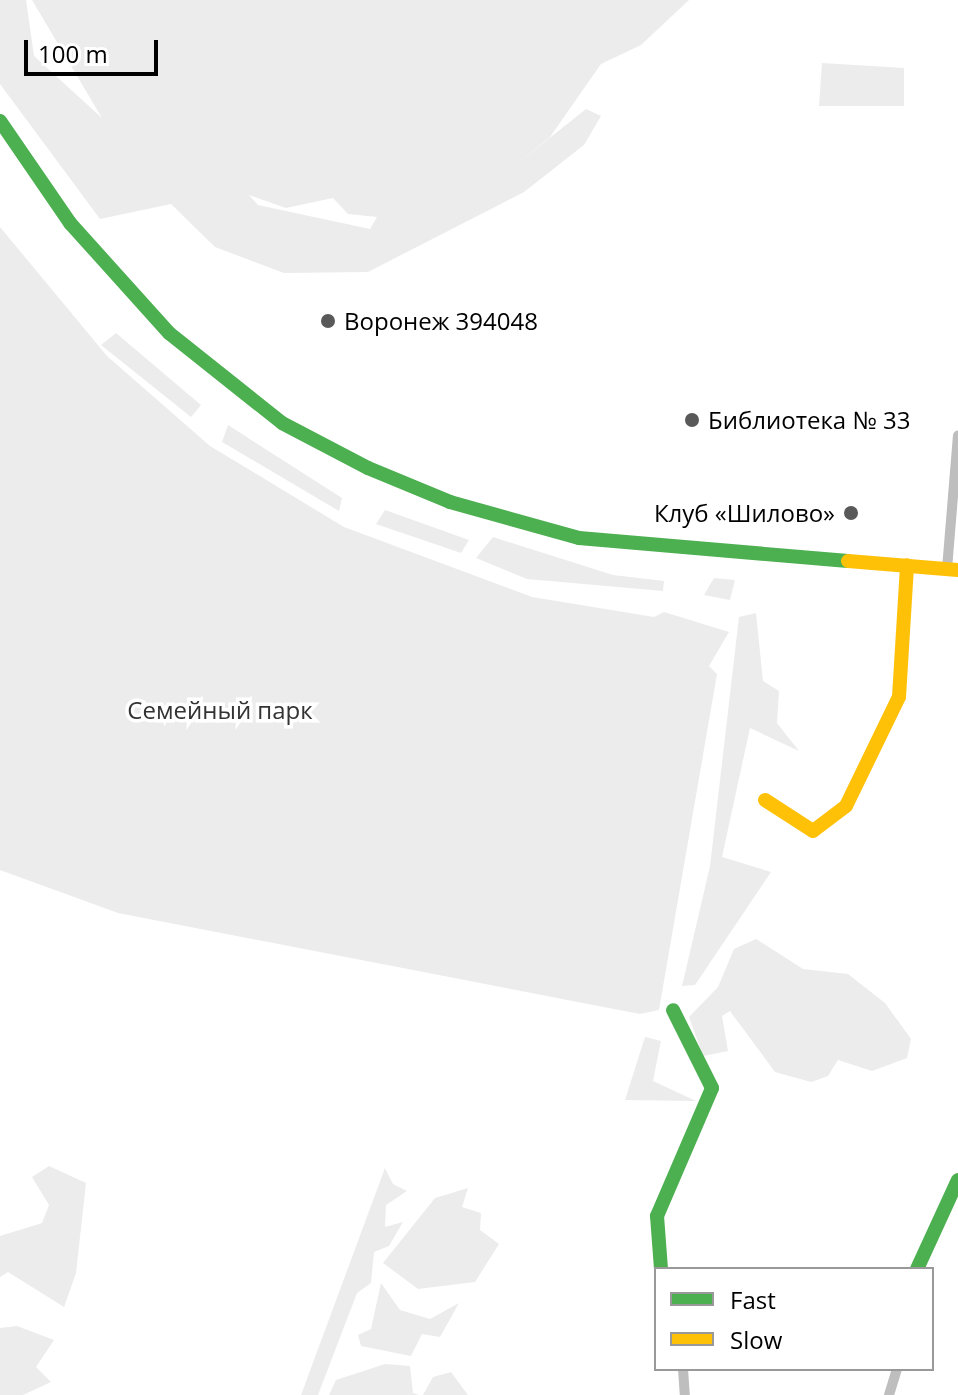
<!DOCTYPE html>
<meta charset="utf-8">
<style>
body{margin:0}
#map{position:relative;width:958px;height:1395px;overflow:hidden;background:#fff;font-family:"Open Sans",sans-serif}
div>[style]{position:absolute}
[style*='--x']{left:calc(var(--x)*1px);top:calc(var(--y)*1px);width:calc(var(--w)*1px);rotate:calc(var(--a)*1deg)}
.green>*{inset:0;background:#ececec}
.street>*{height:10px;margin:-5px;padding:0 5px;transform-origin:5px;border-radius:5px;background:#bebebe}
.fast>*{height:14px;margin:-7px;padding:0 7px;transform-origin:7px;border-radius:7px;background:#4caf50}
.slow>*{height:14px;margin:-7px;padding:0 7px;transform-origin:7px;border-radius:7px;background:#ffc107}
.dots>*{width:22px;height:22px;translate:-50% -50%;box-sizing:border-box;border:4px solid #fff;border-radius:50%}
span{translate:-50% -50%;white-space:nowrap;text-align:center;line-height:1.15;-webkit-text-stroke:7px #fff;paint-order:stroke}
.poi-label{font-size:24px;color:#000}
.left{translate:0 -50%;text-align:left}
.right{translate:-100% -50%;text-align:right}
.park-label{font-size:24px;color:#333}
.legend{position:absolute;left:654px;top:1267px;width:280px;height:104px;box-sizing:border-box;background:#fff;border:2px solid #999;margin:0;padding:10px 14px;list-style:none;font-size:24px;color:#000}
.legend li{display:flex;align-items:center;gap:16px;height:40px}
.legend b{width:40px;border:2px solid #999}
.scale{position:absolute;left:24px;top:40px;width:134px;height:36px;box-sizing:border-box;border:4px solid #000;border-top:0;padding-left:10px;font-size:24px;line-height:28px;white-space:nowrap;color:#000;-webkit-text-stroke:6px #fff;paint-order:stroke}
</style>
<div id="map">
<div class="green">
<div style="clip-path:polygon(evenodd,0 0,26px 0,34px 56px,102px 118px,32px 0,689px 0,641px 45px,601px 64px,550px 137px,513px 167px,586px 109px,601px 116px,584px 145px,524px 192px,368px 272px,284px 273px,215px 247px,171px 204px,100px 219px,0 84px,0 0,249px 195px,286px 208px,333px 198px,348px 214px,377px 217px,370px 229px,258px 205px,249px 195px)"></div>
<div style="clip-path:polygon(822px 63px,904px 68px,904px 106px,819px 106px)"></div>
<div style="clip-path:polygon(0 227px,107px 356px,210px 446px,344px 527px,532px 597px,654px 617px,664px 612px,729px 632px,709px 666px,717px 674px,659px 1010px,640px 1014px,118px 913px,0 870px)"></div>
<div style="clip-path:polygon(116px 333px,201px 405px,191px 417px,101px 345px)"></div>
<div style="clip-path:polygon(228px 425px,342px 498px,339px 511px,222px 442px)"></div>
<div style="clip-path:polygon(385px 510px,469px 540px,461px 553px,376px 524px)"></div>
<div style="clip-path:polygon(493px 537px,613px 575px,664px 581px,663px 591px,527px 579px,476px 558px)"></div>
<div style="clip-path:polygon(714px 578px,735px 580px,730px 600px,704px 595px)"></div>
<div style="clip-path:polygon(756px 613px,763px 681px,779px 691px,777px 723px,799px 751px,750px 728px,722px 857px,771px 872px,695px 985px,682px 986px,710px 866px,739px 617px)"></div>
<div style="clip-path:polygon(756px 939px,803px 969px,848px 974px,885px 1003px,911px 1039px,907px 1058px,872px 1071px,838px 1060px,828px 1076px,811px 1082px,775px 1072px,730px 1011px,722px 1016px,728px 1051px,703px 1056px,689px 1017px,718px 987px,734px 949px)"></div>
<div style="clip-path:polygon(645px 1037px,661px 1041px,653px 1081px,696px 1101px,625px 1100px)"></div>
<div style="clip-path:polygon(49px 1166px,86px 1183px,76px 1273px,64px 1307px,8px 1272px,0 1277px,0 1236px,42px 1223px,49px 1205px,32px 1177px)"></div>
<div style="clip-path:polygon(385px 1168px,393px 1184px,407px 1191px,386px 1205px,385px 1227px,403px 1222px,389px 1246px,374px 1252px,371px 1283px,357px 1293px,318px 1395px,301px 1395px)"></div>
<div style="clip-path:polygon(468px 1188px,462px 1207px,481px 1213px,480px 1230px,499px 1244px,475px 1282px,418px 1289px,383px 1263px,435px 1198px)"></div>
<div style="clip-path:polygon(381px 1283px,400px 1310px,430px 1319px,459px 1303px,440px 1337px,422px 1334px,411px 1356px,361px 1346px,358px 1335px,371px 1329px)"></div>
<div style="clip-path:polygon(17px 1326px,54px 1340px,36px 1367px,51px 1382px,23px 1395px,0 1395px,0 1328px)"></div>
<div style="clip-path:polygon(385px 1364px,410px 1366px,413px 1393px,419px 1395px,329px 1395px,336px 1380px)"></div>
<div style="clip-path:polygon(451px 1372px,468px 1395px,423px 1395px,433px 1377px)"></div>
</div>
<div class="street">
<div style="--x:947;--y:569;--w:134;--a:-85.3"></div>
<div style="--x:683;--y:1369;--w:26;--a:86"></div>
<div style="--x:889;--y:1395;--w:27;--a:-73"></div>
</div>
<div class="fast">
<div style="--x:0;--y:121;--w:124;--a:55.5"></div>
<div style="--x:70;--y:223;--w:148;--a:48"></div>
<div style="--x:169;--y:333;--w:144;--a:38.5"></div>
<div style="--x:282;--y:423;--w:97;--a:27.6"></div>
<div style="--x:368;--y:468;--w:89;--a:22.5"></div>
<div style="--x:450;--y:502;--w:134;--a:15.6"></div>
<div style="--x:579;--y:538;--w:270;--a:4.9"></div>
<div style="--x:661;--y:1269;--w:53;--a:-94.3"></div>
<div style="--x:657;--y:1216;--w:139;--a:-66.7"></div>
<div style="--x:712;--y:1088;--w:87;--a:-116.6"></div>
<div style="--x:917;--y:1269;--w:98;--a:-65.3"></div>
</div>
<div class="slow">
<div style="--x:848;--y:561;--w:110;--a:4.7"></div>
<div style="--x:765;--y:800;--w:57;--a:32.9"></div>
<div style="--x:813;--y:831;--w:41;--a:-37.1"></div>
<div style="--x:846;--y:806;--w:121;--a:-64.1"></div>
<div style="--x:899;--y:697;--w:132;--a:-86.5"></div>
</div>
<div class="dots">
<div style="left:328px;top:321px;background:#595959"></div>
<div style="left:692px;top:420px;background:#595959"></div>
<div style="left:851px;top:513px;background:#595959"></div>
</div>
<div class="poi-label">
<span class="left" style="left:344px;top:321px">Воронеж 394048</span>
<span class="left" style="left:708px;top:420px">Библиотека № 33</span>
<span class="right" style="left:835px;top:513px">Клуб «Шилово»</span>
</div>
<div class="park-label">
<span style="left:220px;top:710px">Семейный парк</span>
</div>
<ul class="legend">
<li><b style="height:10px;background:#4caf50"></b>Fast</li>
<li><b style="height:10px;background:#ffc107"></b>Slow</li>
</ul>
<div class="scale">100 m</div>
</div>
